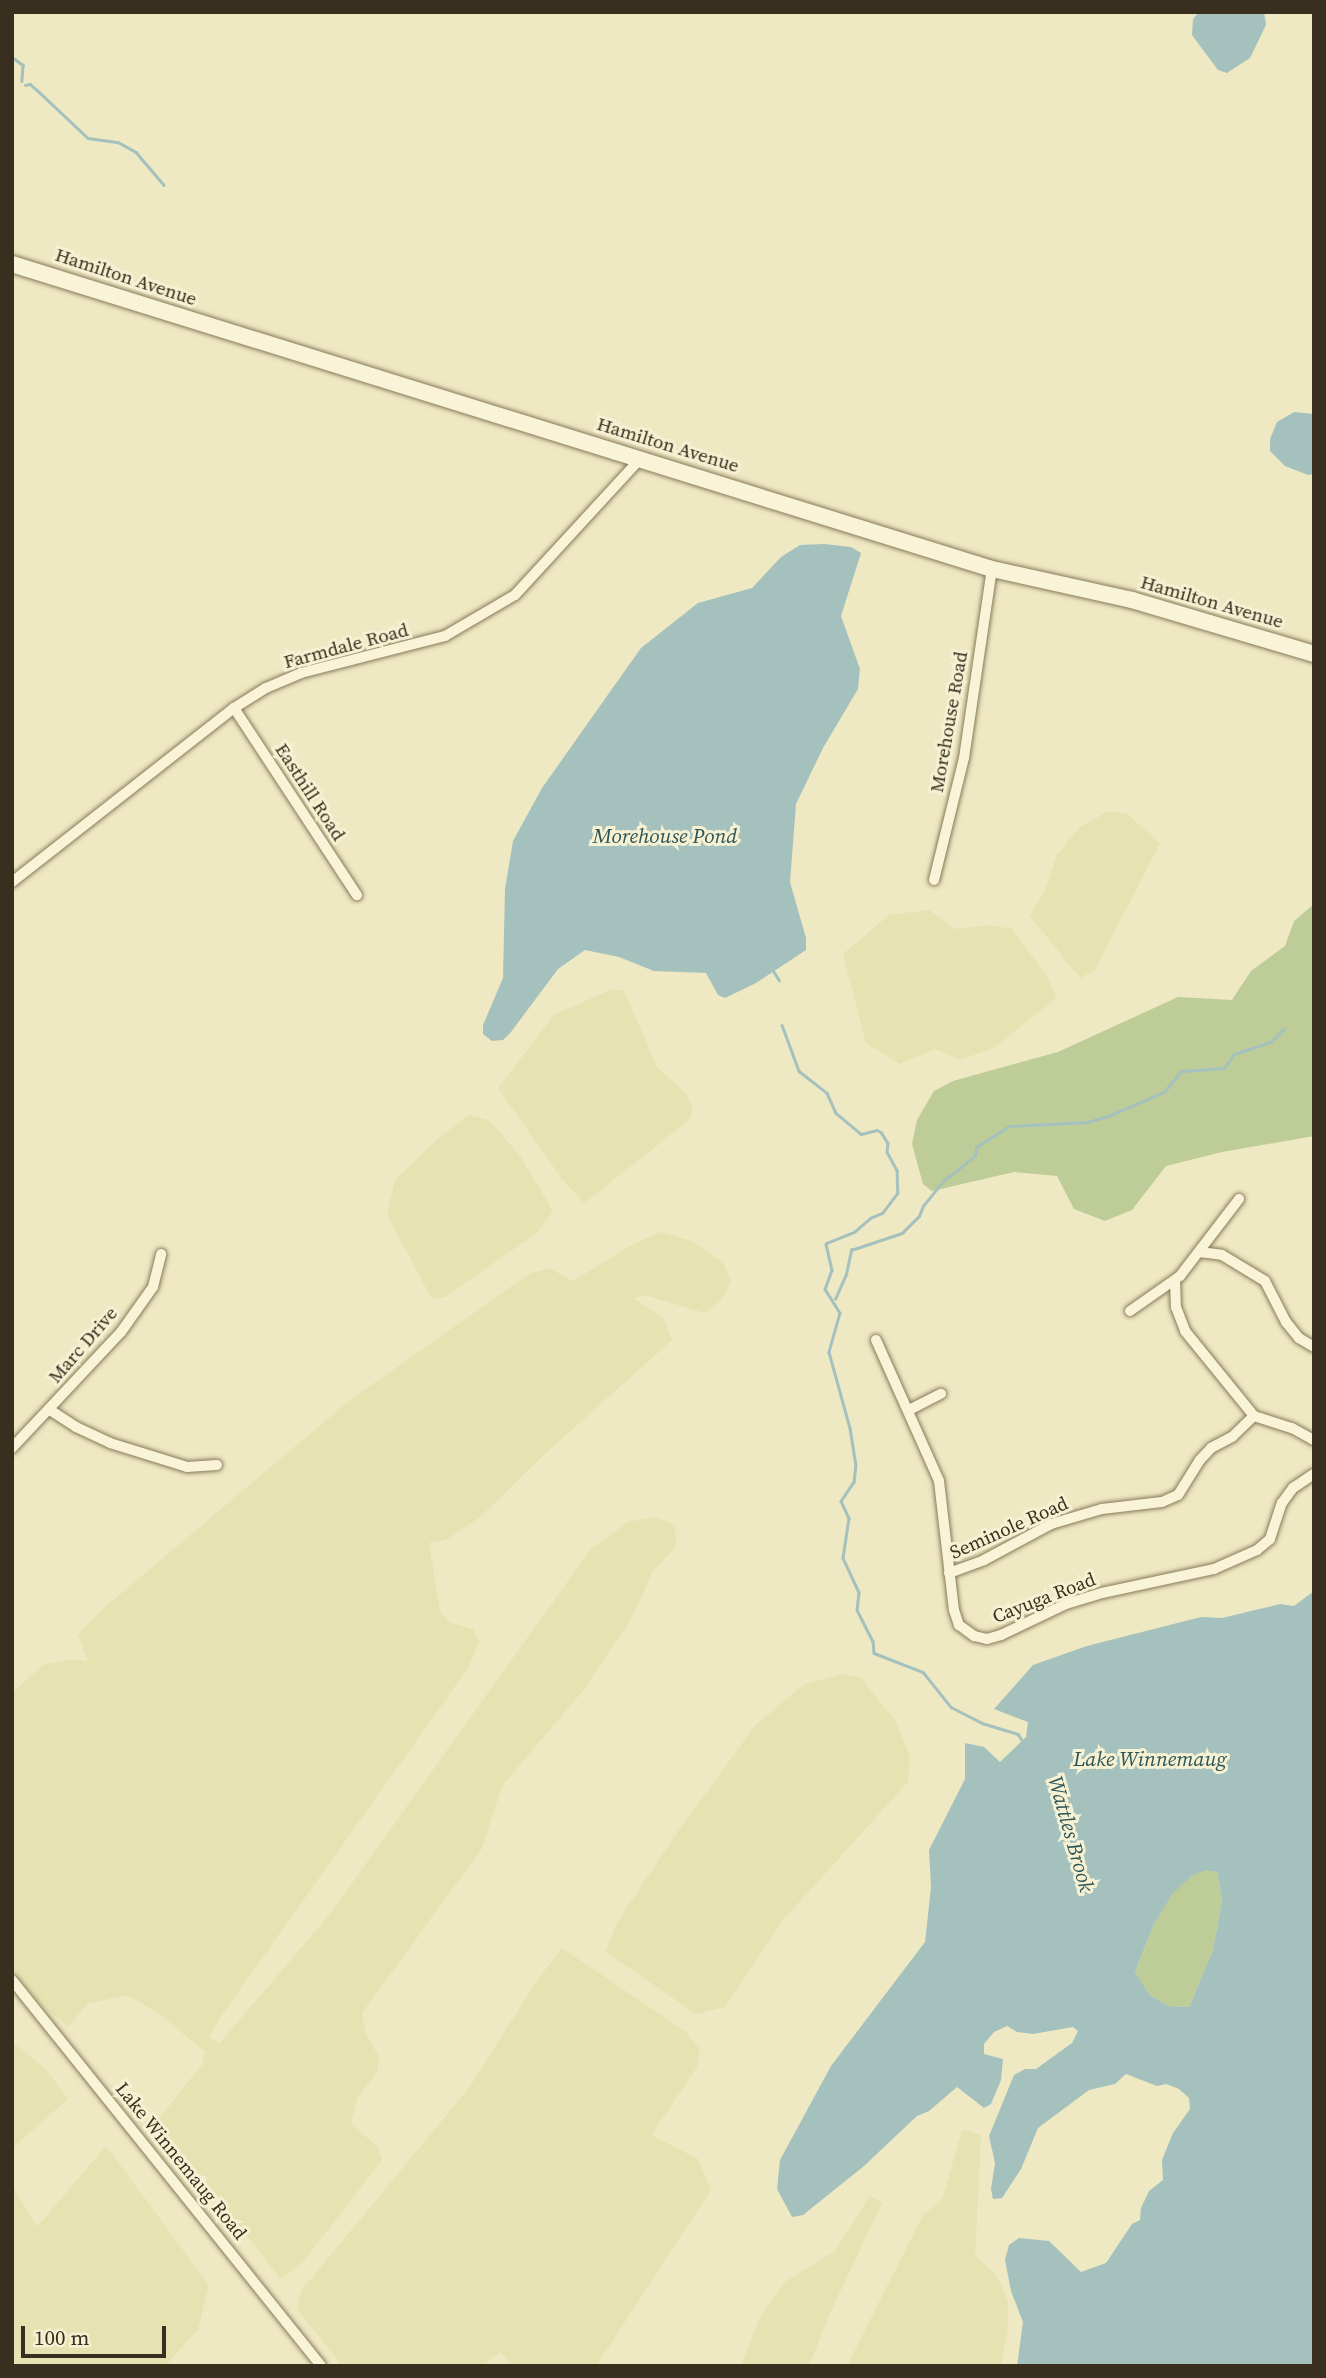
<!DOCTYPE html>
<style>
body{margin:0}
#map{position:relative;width:1326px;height:2378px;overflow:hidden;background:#eee8c3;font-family:"Source Serif 4",serif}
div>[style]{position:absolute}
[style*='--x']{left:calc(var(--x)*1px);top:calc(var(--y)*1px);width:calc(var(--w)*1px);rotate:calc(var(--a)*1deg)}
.farmland>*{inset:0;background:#e4e3b1}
.green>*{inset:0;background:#becc97}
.water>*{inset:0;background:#a5c1bd}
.stream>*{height:2.5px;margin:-1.25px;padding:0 1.25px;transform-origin:1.25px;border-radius:1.25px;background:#a5c1bd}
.roads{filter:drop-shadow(0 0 2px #897a5a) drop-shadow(0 0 2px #897a5a)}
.street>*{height:10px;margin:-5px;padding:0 5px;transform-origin:5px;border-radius:5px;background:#f9f4d7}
.secondary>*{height:16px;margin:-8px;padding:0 8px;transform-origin:8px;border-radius:8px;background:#f9f4d7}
span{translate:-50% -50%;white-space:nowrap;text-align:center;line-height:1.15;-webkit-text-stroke:6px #f6f1d3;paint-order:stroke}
.street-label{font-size:19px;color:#392f1e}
.water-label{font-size:21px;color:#2d5558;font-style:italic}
.frame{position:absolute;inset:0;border:14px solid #392f1e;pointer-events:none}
.scale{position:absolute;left:21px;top:2326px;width:145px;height:32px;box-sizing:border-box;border:4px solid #392f1e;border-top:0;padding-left:9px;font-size:21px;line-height:24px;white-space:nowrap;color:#392f1e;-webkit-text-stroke:5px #f6f1d3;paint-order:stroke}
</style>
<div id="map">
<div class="farmland">
<div style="clip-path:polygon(1107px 812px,1126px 813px,1160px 843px,1095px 970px,1080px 978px,1030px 916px,1048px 884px,1056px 856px,1080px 827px)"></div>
<div style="clip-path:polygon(929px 910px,954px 929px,989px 925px,1012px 929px,1047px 977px,1056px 998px,995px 1047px,961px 1060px,935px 1049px,900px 1064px,866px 1043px,843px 954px,889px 915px)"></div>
<div style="clip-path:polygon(612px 989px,624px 991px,657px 1067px,687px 1095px,693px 1109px,689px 1120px,584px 1203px,562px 1179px,498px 1088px,554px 1015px)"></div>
<div style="clip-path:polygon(469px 1115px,489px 1120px,520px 1156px,553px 1211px,538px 1232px,445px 1297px,432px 1299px,387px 1215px,395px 1180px,440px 1137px)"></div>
<div style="clip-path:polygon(660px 1232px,692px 1241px,723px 1263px,731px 1281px,721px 1300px,705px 1313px,644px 1295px,634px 1298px,664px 1319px,672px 1340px,548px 1451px,480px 1517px,446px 1540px,429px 1543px,440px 1611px,451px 1623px,473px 1629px,479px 1642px,468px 1668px,221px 2016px,209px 2038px,220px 2043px,330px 1914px,591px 1549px,628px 1522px,657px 1517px,675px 1526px,676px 1546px,653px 1571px,630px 1621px,585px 1688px,502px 1786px,482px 1848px,362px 2013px,366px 2035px,379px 2057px,377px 2073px,357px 2098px,351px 2124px,377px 2146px,382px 2160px,303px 2262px,281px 2279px,157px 2121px,202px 2065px,205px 2052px,160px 2014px,127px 1995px,88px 2004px,68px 2026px,42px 2006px,12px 1968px,12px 1693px,43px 1665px,71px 1659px,88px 1661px,78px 1635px,98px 1613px,349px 1401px,529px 1274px,549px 1268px,573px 1281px,632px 1245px)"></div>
<div style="clip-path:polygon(841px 1674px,860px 1677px,896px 1722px,910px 1756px,908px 1782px,782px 1921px,725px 2007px,696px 2014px,606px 1952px,616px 1924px,681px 1827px,755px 1726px,803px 1685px)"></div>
<div style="clip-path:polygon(562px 1948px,686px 2032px,700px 2050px,697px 2067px,651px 2135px,698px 2159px,711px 2190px,596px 2366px,513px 2366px,500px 2352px,482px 2366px,342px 2366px,297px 2309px,301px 2291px,469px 2088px,538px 1979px)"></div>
<div style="clip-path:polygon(12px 2042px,46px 2069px,68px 2099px,12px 2148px)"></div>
<div style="clip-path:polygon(962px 2130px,981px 2135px,975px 2255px,996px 2275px,1008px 2301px,1008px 2327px,1001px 2366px,847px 2366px,923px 2215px,942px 2200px)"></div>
<div style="clip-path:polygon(106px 2146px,209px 2285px,198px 2329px,165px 2366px,12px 2366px,12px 2185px,37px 2227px)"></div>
<div style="clip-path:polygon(870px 2196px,882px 2203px,830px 2313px,809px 2366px,741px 2366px,759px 2319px,785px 2282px,835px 2251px)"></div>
</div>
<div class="green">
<div style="clip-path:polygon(1314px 904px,1314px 1136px,1222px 1152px,1166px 1166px,1132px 1210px,1105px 1221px,1074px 1209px,1057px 1176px,1014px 1172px,932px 1191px,923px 1184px,912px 1144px,917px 1120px,934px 1091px,953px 1081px,1058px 1052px,1178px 997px,1232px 1000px,1251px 971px,1285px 946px,1294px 921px)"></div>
<div style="clip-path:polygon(1206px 1869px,1217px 1872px,1222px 1900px,1213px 1950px,1189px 2007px,1169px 2006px,1150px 1995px,1135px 1972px,1154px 1924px,1173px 1892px,1192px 1876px)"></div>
</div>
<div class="water">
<div style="clip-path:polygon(1199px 12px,1264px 12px,1266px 25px,1250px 58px,1227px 73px,1218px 70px,1192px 35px,1193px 19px)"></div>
<div style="clip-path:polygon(1294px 412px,1314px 414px,1314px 474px,1308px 475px,1285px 466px,1270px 451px,1270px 439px,1277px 422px)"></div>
<div style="clip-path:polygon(824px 544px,851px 547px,861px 553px,841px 616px,860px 669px,858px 689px,823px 748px,796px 804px,790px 882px,806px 938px,806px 950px,756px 983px,725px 998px,718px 995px,706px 973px,654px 971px,619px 957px,585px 950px,558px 969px,511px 1032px,503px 1040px,492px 1041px,483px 1034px,483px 1025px,503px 978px,505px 889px,513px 841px,542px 788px,641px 648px,698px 603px,752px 588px,781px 557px,800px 545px)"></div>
<div style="clip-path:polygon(evenodd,1314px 1591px,1314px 2366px,1017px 2366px,1023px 2322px,1011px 2291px,1005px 2260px,1009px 2245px,1019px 2238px,1049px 2241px,1081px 2272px,1106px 2263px,1132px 2224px,1140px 2220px,1141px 2208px,1149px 2191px,1163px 2180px,1162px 2160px,1173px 2133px,1190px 2109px,1189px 2098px,1179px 2089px,1166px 2084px,1157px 2086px,1126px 2074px,1115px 2084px,1089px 2090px,1038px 2128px,1021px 2169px,1002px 2198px,993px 2199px,991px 2189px,995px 2163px,989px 2136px,1014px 2075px,1025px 2069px,1036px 2069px,1072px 2043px,1078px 2031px,1073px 2027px,1033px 2034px,1017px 2032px,1007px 2026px,994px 2032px,984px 2044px,984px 2054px,1003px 2059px,1001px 2080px,991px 2104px,984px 2108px,957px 2087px,929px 2111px,917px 2116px,864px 2166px,803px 2215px,792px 2217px,777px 2189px,780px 2160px,831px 2066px,925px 1942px,931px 1887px,929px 1850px,965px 1779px,965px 1743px,984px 1747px,1000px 1762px,1026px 1737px,1028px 1722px,994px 1709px,1033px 1665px,1087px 1646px,1201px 1617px,1222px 1618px,1280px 1604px,1294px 1606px,1314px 1591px,1206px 1870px,1217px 1872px,1222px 1900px,1213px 1950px,1189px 2007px,1169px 2006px,1150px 1995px,1135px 1972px,1154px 1924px,1173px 1893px,1192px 1876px,1206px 1870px)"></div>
</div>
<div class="stream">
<div style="--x:12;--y:57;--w:14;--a:36"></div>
<div style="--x:23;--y:65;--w:16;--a:94"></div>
<div style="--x:25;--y:85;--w:5;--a:-11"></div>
<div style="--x:30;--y:84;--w:9;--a:41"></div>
<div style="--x:37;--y:90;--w:70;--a:43.3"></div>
<div style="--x:88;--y:138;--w:30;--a:8"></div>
<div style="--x:118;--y:142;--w:21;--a:29"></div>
<div style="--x:136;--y:152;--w:43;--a:49.7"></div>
<div style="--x:773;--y:970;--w:12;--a:59"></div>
<div style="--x:782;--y:1025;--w:49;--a:69.7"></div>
<div style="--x:799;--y:1071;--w:36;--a:38"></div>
<div style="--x:827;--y:1093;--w:22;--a:66"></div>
<div style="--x:836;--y:1113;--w:33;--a:40"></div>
<div style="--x:861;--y:1134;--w:16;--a:-14"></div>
<div style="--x:877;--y:1130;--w:4;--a:27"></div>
<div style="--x:881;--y:1132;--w:13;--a:58"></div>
<div style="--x:888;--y:1143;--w:9;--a:96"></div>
<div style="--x:887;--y:1152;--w:21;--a:61"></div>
<div style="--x:897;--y:1170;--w:23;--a:88"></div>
<div style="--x:898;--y:1193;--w:25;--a:127"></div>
<div style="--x:883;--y:1213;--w:13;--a:157"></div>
<div style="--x:871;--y:1218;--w:21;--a:139"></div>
<div style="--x:855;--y:1232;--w:31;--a:158"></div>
<div style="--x:826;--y:1244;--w:27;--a:77"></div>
<div style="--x:832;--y:1270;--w:20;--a:110"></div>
<div style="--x:825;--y:1289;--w:28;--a:58"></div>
<div style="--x:840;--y:1313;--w:41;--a:105.8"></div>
<div style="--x:829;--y:1352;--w:79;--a:74.6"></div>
<div style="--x:850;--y:1428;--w:36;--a:81"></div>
<div style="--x:856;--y:1464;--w:18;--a:96"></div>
<div style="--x:854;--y:1482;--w:23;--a:124"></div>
<div style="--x:841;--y:1501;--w:19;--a:65"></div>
<div style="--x:849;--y:1518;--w:40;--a:98.5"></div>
<div style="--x:843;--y:1558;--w:38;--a:65"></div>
<div style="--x:859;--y:1592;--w:18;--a:96"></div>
<div style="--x:857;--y:1610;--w:35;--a:63"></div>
<div style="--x:873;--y:1641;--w:12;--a:85"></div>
<div style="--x:874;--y:1653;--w:53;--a:21.2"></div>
<div style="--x:923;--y:1672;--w:45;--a:51.3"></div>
<div style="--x:951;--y:1707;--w:35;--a:27"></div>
<div style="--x:982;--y:1723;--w:38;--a:17"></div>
<div style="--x:1018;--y:1734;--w:11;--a:56"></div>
<div style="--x:835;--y:1299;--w:27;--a:-66"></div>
<div style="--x:846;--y:1274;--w:25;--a:-78"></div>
<div style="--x:851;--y:1250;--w:54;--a:-18.4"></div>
<div style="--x:902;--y:1233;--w:24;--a:-45"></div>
<div style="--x:919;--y:1216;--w:11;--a:-68"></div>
<div style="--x:923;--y:1206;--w:32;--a:-51"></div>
<div style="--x:943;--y:1181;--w:41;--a:-38"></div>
<div style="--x:975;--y:1156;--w:9;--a:-84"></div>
<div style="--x:976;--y:1147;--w:40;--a:-32"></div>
<div style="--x:1010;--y:1126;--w:78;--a:-2.9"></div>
<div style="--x:1088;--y:1122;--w:24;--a:-17"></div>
<div style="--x:1111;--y:1115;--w:58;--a:-23.5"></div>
<div style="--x:1164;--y:1092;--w:27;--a:-51"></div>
<div style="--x:1181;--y:1071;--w:43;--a:-4"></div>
<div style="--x:1224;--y:1068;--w:17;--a:-54"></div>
<div style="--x:1234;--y:1054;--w:39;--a:-18"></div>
<div style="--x:1271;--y:1042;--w:18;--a:-45"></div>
</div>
<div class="roads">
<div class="street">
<div style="--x:234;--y:708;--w:224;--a:56.7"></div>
<div style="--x:934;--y:880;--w:126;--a:-76.2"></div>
<div style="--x:964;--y:758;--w:191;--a:-81.6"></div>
<div style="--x:12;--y:882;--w:282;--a:-38.1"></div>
<div style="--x:234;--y:708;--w:38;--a:-32"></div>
<div style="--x:266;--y:688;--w:38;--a:-23"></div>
<div style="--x:301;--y:673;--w:149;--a:-14.4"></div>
<div style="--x:445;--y:636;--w:81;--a:-30.4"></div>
<div style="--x:515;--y:595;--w:186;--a:-47.4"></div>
<div style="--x:1199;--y:1252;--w:23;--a:7"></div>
<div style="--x:1222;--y:1255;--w:50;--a:31.2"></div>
<div style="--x:1265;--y:1281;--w:46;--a:62.9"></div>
<div style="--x:1286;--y:1322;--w:21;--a:51"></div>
<div style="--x:1299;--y:1338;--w:17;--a:31"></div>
<div style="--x:1175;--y:1281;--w:26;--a:88"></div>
<div style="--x:1176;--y:1307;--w:26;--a:69"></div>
<div style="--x:1185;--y:1331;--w:109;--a:50.9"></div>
<div style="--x:1254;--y:1416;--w:40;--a:18"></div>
<div style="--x:1292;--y:1428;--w:25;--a:29"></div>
<div style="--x:1130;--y:1311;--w:61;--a:-35"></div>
<div style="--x:1180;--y:1276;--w:97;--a:-52.5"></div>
<div style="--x:876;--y:1340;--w:154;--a:65.9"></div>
<div style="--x:939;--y:1481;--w:130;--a:83.4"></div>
<div style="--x:954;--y:1610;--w:16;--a:72"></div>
<div style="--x:959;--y:1625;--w:19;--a:36"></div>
<div style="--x:974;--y:1636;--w:13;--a:13"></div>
<div style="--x:987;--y:1639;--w:15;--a:-16"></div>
<div style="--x:1001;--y:1635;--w:72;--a:-25.5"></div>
<div style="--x:1066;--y:1604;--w:38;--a:-17"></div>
<div style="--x:1102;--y:1593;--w:115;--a:-12.1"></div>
<div style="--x:1214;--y:1569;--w:47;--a:-23.8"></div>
<div style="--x:1257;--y:1550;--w:17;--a:-40"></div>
<div style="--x:1270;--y:1539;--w:38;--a:-72"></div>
<div style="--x:1282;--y:1503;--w:19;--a:-54"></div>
<div style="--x:1293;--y:1488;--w:25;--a:-34"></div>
<div style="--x:50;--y:1410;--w:31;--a:33"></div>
<div style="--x:76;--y:1427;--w:38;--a:25"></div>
<div style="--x:110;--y:1443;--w:81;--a:17.3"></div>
<div style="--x:187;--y:1467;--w:30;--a:-4"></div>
<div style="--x:909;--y:1410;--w:36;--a:-27"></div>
<div style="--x:12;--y:1448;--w:159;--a:-46.8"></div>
<div style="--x:121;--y:1332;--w:55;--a:-54.6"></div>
<div style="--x:153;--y:1287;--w:34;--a:-76"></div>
<div style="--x:949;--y:1573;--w:37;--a:-20"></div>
<div style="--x:984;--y:1560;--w:76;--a:-28.2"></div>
<div style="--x:1051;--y:1524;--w:53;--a:-16.4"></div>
<div style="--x:1102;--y:1509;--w:60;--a:-6.7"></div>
<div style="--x:1162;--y:1502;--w:17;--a:-24"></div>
<div style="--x:1178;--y:1495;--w:40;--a:-58"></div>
<div style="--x:1199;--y:1461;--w:18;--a:-47"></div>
<div style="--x:1211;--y:1448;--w:24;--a:-28"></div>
<div style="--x:1232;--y:1437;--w:30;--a:-44"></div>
<div style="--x:12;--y:1980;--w:494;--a:51.3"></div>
</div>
<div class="secondary">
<div style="--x:12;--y:264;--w:1026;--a:17.29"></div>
<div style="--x:992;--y:569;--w:143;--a:12.5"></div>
<div style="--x:1132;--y:600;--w:190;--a:16.5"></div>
</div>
</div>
<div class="street-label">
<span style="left:126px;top:277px;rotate:18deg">Hamilton Avenue</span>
<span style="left:668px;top:445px;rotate:17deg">Hamilton Avenue</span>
<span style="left:1212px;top:602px;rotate:16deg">Hamilton Avenue</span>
<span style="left:346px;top:646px;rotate:-15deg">Farmdale Road</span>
<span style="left:949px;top:722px;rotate:-80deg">Morehouse Road</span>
<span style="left:310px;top:792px;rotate:57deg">Easthill Road</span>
<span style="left:83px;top:1345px;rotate:-49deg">Marc Drive</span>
<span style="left:1009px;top:1528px;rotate:-24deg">Seminole Road</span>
<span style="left:1044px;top:1598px;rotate:-21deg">Cayuga Road</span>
<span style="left:181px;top:2161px;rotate:51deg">Lake Winnemaug Road</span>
</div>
<div class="water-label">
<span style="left:665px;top:836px">Morehouse Pond</span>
<span style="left:1150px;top:1759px">Lake Winnemaug</span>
<span style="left:1071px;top:1834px;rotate:74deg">Wattles Brook</span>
</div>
<div class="frame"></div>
<div class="scale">100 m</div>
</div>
